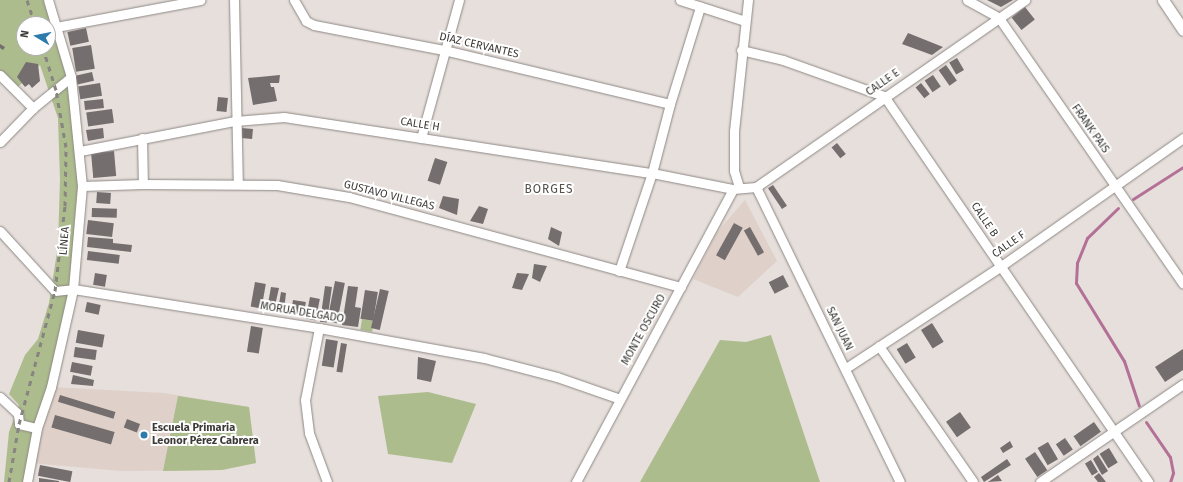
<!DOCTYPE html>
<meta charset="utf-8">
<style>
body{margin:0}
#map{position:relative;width:1183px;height:482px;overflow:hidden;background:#e6dfdb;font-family:"Fira Sans",sans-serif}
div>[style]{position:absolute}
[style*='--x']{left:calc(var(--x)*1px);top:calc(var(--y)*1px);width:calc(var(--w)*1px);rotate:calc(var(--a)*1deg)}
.built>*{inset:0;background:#dfd1c9}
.green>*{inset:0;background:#acbc8d;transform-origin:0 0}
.stream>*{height:3px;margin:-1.5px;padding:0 1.5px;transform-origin:1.5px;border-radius:1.5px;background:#b37197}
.building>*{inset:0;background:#756e6e;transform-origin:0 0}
.roads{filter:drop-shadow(0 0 1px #8e8885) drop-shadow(0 0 1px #8e8885)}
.minor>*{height:9px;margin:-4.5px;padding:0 4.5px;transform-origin:4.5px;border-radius:4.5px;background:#fff}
.tertiary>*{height:11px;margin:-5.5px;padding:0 5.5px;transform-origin:5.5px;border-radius:5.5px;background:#fff}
.rail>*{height:3px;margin-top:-1.5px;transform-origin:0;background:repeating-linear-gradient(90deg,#888481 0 5px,transparent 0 10px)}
.dots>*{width:11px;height:11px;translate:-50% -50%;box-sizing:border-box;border:2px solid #fff;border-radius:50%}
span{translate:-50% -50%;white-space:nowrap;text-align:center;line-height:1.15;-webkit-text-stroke:4px #fff;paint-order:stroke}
.street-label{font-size:11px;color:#3d3b39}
.poi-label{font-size:11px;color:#3d3b39;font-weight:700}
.left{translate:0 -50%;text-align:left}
.neighbourhood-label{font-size:12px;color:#56504d;letter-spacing:1px}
.north{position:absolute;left:16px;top:16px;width:40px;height:40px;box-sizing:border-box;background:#fff;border:1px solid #b1b1b0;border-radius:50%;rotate:280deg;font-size:11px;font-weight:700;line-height:16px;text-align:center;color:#3d3b39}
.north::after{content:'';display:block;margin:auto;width:14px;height:18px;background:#2d7bad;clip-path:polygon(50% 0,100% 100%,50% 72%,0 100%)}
</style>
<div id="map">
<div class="built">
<div style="clip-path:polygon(745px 200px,777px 261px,738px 297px,693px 279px,717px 232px)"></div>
<div style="clip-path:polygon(51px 387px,164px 393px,249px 407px,256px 463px,222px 470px,121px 471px,30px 463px)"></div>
</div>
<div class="green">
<div style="clip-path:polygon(evenodd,0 0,48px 0,71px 77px,80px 151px,73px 289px,27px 482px,4px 482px,9px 432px,19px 405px,9px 394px,25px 355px,38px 339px,49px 303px,58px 246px,60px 179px,58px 118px,40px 65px,15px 90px,0 75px,0 0,24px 24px,48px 24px,48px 48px,24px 48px,24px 24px)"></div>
<div style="left:362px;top:319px;width:12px;height:11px;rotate:9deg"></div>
<div style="clip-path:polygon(771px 335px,820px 482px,640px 482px,720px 340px,746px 342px)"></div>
<div style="clip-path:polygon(428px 392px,476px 404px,452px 463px,388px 454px,378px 396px)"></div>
<div style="clip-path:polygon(178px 396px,249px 407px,256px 463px,222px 470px,163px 471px)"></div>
</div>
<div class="stream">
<div style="--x:1133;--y:199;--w:59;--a:-32.6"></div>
<div style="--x:1118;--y:208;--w:43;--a:135.9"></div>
<div style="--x:1087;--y:238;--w:27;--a:112"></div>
<div style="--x:1077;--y:263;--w:20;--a:93"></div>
<div style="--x:1076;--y:283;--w:92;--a:58.4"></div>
<div style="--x:1124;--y:361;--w:47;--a:71.6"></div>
<div style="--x:1146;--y:422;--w:42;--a:55.6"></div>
<div style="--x:1170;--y:457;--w:16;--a:79"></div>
<div style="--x:1173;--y:473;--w:9;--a:108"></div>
</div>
<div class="building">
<div style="clip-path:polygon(987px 0,1013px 0,1001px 7px)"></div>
<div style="left:1025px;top:7px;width:16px;height:17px;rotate:52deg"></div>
<div style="left:86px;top:28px;width:14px;height:19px;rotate:78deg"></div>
<div style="clip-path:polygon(908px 33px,943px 47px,932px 55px,902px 44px)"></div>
<div style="clip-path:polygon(0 44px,5px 47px,3px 50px,0 48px)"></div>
<div style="left:91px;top:45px;width:24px;height:19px;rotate:81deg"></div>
<div style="left:957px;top:58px;width:14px;height:9px;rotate:60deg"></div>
<div style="clip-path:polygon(26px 62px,38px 64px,40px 81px,32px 88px,29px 84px,25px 87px,17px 77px)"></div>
<div style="left:946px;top:65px;width:19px;height:9px;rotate:55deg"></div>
<div style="left:92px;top:72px;width:9px;height:17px;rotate:77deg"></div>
<div style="clip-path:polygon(280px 75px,279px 83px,270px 83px,271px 87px,274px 87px,277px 101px,253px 105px,248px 78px)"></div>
<div style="left:933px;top:75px;width:14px;height:10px;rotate:56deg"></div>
<div style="left:100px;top:83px;width:13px;height:22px;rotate:81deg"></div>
<div style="left:921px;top:83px;width:14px;height:7px;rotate:51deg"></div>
<div style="left:218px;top:97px;width:10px;height:14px;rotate:6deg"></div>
<div style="left:103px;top:99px;width:9px;height:19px;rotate:84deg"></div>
<div style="left:112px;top:109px;width:14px;height:26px;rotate:82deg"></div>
<div style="clip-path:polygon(103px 128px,104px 138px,88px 141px,86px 130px)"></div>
<div style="left:242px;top:128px;width:11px;height:10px;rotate:5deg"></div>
<div style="left:837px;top:143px;width:14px;height:7px;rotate:51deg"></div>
<div style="left:114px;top:151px;width:25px;height:23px;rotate:85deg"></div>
<div style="left:435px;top:158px;width:13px;height:24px;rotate:18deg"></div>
<div style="left:773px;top:185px;width:25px;height:6px;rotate:56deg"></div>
<div style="left:97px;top:192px;width:14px;height:11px;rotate:4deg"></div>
<div style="clip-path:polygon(443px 196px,459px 199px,457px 215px,439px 208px)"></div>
<div style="clip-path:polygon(479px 206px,488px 209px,483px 224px,470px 221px)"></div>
<div style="left:92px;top:208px;width:25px;height:9px;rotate:2deg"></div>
<div style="left:88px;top:220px;width:26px;height:14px;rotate:7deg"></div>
<div style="left:734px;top:223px;width:10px;height:37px;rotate:29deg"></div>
<div style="clip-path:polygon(551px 227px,562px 232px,559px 246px,548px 239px)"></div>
<div style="left:750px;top:227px;width:29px;height:7px;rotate:61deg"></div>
<div style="clip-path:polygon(88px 237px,113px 239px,113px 243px,132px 245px,131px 252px,87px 247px)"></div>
<div style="left:88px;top:251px;width:32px;height:9px;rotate:7deg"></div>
<div style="clip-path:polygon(534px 264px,547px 266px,540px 282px,532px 278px)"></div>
<div style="left:95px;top:273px;width:12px;height:12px;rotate:9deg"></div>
<div style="clip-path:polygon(517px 273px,529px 274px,522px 290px,512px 288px)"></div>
<div style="left:783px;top:275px;width:13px;height:16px;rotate:63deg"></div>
<div style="left:335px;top:281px;width:10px;height:41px;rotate:11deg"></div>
<div style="left:255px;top:282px;width:11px;height:25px;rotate:10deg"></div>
<div style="left:325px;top:286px;width:7px;height:36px;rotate:8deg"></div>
<div style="clip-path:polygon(348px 286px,358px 287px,355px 307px,361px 308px,358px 327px,342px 325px)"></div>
<div style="clip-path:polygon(271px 287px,279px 288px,274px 310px,267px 309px)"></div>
<div style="left:380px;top:289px;width:9px;height:40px;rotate:13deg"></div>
<div style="left:365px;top:290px;width:13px;height:29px;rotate:9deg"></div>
<div style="clip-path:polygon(281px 292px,286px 293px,284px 310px,278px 310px)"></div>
<div style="left:310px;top:297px;width:10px;height:22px;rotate:11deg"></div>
<div style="left:293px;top:300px;width:13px;height:14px;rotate:9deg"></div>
<div style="left:87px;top:302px;width:14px;height:10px;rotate:12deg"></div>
<div style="left:932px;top:323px;width:22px;height:13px;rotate:58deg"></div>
<div style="left:251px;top:326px;width:12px;height:26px;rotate:9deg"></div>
<div style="left:78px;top:330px;width:27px;height:13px;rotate:10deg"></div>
<div style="left:326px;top:339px;width:12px;height:27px;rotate:9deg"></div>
<div style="left:341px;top:343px;width:6px;height:29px;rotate:9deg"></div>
<div style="left:907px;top:343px;width:17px;height:12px;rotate:59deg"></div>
<div style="left:75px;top:347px;width:22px;height:10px;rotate:8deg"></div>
<div style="clip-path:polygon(1183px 349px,1183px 370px,1165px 382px,1155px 367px)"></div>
<div style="clip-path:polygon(418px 357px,436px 361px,431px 382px,417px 379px)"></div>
<div style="left:72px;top:362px;width:21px;height:10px;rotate:11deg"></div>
<div style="clip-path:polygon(73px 375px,94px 380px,93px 386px,71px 384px)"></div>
<div style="left:60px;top:395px;width:58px;height:7px;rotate:17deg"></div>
<div style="left:960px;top:412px;width:19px;height:17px;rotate:55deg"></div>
<div style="left:55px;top:415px;width:62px;height:13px;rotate:16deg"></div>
<div style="left:127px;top:419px;width:14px;height:9px;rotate:21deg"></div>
<div style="left:1094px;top:422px;width:12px;height:25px;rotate:55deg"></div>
<div style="left:1065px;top:438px;width:14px;height:11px;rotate:56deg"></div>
<div style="clip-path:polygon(1010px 441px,1013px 447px,1003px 453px,1000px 448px)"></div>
<div style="left:1048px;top:442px;width:20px;height:12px;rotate:60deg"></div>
<div style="left:1109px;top:448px;width:17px;height:11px;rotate:59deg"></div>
<div style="left:1035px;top:452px;width:22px;height:12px;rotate:56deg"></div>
<div style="clip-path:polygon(1098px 455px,1108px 471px,1102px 475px,1093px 459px)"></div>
<div style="clip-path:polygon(1007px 459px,1011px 465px,984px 482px,981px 477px)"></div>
<div style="left:1091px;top:460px;width:14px;height:7px;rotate:60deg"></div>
<div style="left:40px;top:465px;width:33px;height:11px;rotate:11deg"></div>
<div style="clip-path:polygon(1099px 473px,1106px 482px,1098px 482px,1094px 477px)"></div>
<div style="clip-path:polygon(998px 475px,1002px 481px,988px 482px)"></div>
<div style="clip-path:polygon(39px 478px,59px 481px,59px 482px,39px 482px)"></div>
</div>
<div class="roads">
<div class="minor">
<div style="--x:234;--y:0;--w:184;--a:88.8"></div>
<div style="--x:294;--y:0;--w:24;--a:60"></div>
<div style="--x:306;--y:21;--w:9;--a:27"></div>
<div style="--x:314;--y:25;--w:132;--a:10.9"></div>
<div style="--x:444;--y:50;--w:232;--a:13.4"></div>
<div style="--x:680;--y:0;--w:68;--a:17.9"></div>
<div style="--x:967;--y:0;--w:37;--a:29"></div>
<div style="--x:999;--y:18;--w:323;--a:55.3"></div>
<div style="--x:56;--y:27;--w:147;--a:-10.6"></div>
<div style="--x:741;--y:50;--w:43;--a:13.4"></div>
<div style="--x:783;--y:60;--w:107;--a:19.6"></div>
<div style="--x:884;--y:96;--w:468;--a:55.6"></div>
<div style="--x:0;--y:75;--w:47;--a:45"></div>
<div style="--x:142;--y:138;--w:46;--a:88.8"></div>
<div style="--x:421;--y:138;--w:143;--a:-74.6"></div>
<div style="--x:0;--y:142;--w:47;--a:-45.9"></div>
<div style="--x:33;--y:108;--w:49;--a:-39.2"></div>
<div style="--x:80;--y:151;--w:158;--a:-11"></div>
<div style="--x:235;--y:121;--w:49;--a:-4.7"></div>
<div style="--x:284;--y:117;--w:372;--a:8.7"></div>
<div style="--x:652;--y:173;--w:83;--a:11.2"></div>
<div style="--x:733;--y:189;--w:23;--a:-5"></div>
<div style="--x:82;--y:186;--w:61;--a:-1.9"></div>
<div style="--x:143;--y:184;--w:134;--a:0.4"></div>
<div style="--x:277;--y:185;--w:73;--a:9.5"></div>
<div style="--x:349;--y:197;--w:344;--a:15.2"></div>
<div style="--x:739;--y:187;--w:17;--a:-107"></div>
<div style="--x:734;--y:171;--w:40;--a:-90"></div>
<div style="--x:734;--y:131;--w:132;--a:-83.9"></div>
<div style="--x:756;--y:187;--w:328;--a:-34.8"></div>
<div style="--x:756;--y:187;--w:328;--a:64"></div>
<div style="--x:0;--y:231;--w:81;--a:47.5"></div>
<div style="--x:55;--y:291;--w:18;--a:-6"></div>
<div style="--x:73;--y:289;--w:249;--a:9"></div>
<div style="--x:319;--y:328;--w:168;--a:10.3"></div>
<div style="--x:484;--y:358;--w:75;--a:14.6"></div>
<div style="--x:557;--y:377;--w:67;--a:19.2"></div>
<div style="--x:619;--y:271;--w:103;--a:-71.4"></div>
<div style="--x:652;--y:173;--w:71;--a:-75.4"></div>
<div style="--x:670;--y:104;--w:102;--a:-72.8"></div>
<div style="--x:319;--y:328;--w:73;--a:101"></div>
<div style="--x:305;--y:400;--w:33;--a:83"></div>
<div style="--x:309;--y:433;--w:52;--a:69.8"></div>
<div style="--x:879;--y:346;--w:165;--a:55.3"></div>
<div style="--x:846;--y:368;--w:186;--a:-33.3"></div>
<div style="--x:1001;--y:266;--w:223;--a:-35.1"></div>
<div style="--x:0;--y:397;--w:25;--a:43"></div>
<div style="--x:18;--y:414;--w:10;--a:84"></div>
<div style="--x:19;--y:424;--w:18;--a:13"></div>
<div style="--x:27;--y:482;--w:55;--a:-79.5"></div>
<div style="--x:37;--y:428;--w:43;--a:-71.1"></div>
<div style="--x:51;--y:387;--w:100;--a:-77.3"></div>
<div style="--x:73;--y:289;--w:103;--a:-85"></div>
<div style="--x:82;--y:186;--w:110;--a:-95.8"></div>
<div style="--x:71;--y:77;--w:80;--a:-106.6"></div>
<div style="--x:576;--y:482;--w:332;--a:-61.8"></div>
<div style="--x:1040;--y:482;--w:173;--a:-34.4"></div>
</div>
<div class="tertiary">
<div style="--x:1163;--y:0;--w:36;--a:56"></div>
</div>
</div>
<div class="rail">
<div style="--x:27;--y:0;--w:25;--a:72"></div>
<div style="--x:9;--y:482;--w:59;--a:-80.2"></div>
<div style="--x:19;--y:424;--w:138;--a:-74.9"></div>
<div style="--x:55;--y:291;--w:86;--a:-83.3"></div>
<div style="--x:65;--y:206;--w:59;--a:-89"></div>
<div style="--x:66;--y:147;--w:58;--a:-100"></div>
<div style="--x:56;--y:90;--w:44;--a:-107.2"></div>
</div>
<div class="dots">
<div style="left:144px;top:435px;background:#2d7bad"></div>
</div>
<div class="street-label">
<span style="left:479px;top:46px;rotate:13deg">DÍAZ CERVANTES</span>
<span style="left:883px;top:83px;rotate:-35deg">CALLE E</span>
<span style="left:420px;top:125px;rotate:9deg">CALLE H</span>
<span style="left:1090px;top:129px;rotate:55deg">FRANK PAIS</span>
<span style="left:389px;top:196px;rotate:14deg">GUSTAVO VILLEGAS</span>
<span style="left:984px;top:220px;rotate:56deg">CALLE B</span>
<span style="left:65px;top:241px;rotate:-85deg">LÍNEA</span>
<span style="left:1009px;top:245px;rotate:-35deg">CALLE F</span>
<span style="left:302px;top:313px;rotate:9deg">MORUA DELGADO</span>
<span style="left:839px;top:329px;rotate:64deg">SAN JUAN</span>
<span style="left:644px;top:330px;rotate:-61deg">MONTE OSCURO</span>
</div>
<div class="poi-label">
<span class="left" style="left:152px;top:435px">Escuela Primaria<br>Leonor Pérez Cabrera</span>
</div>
<div class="neighbourhood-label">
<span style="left:549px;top:190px">BORGES</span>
</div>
<div class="north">N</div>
</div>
